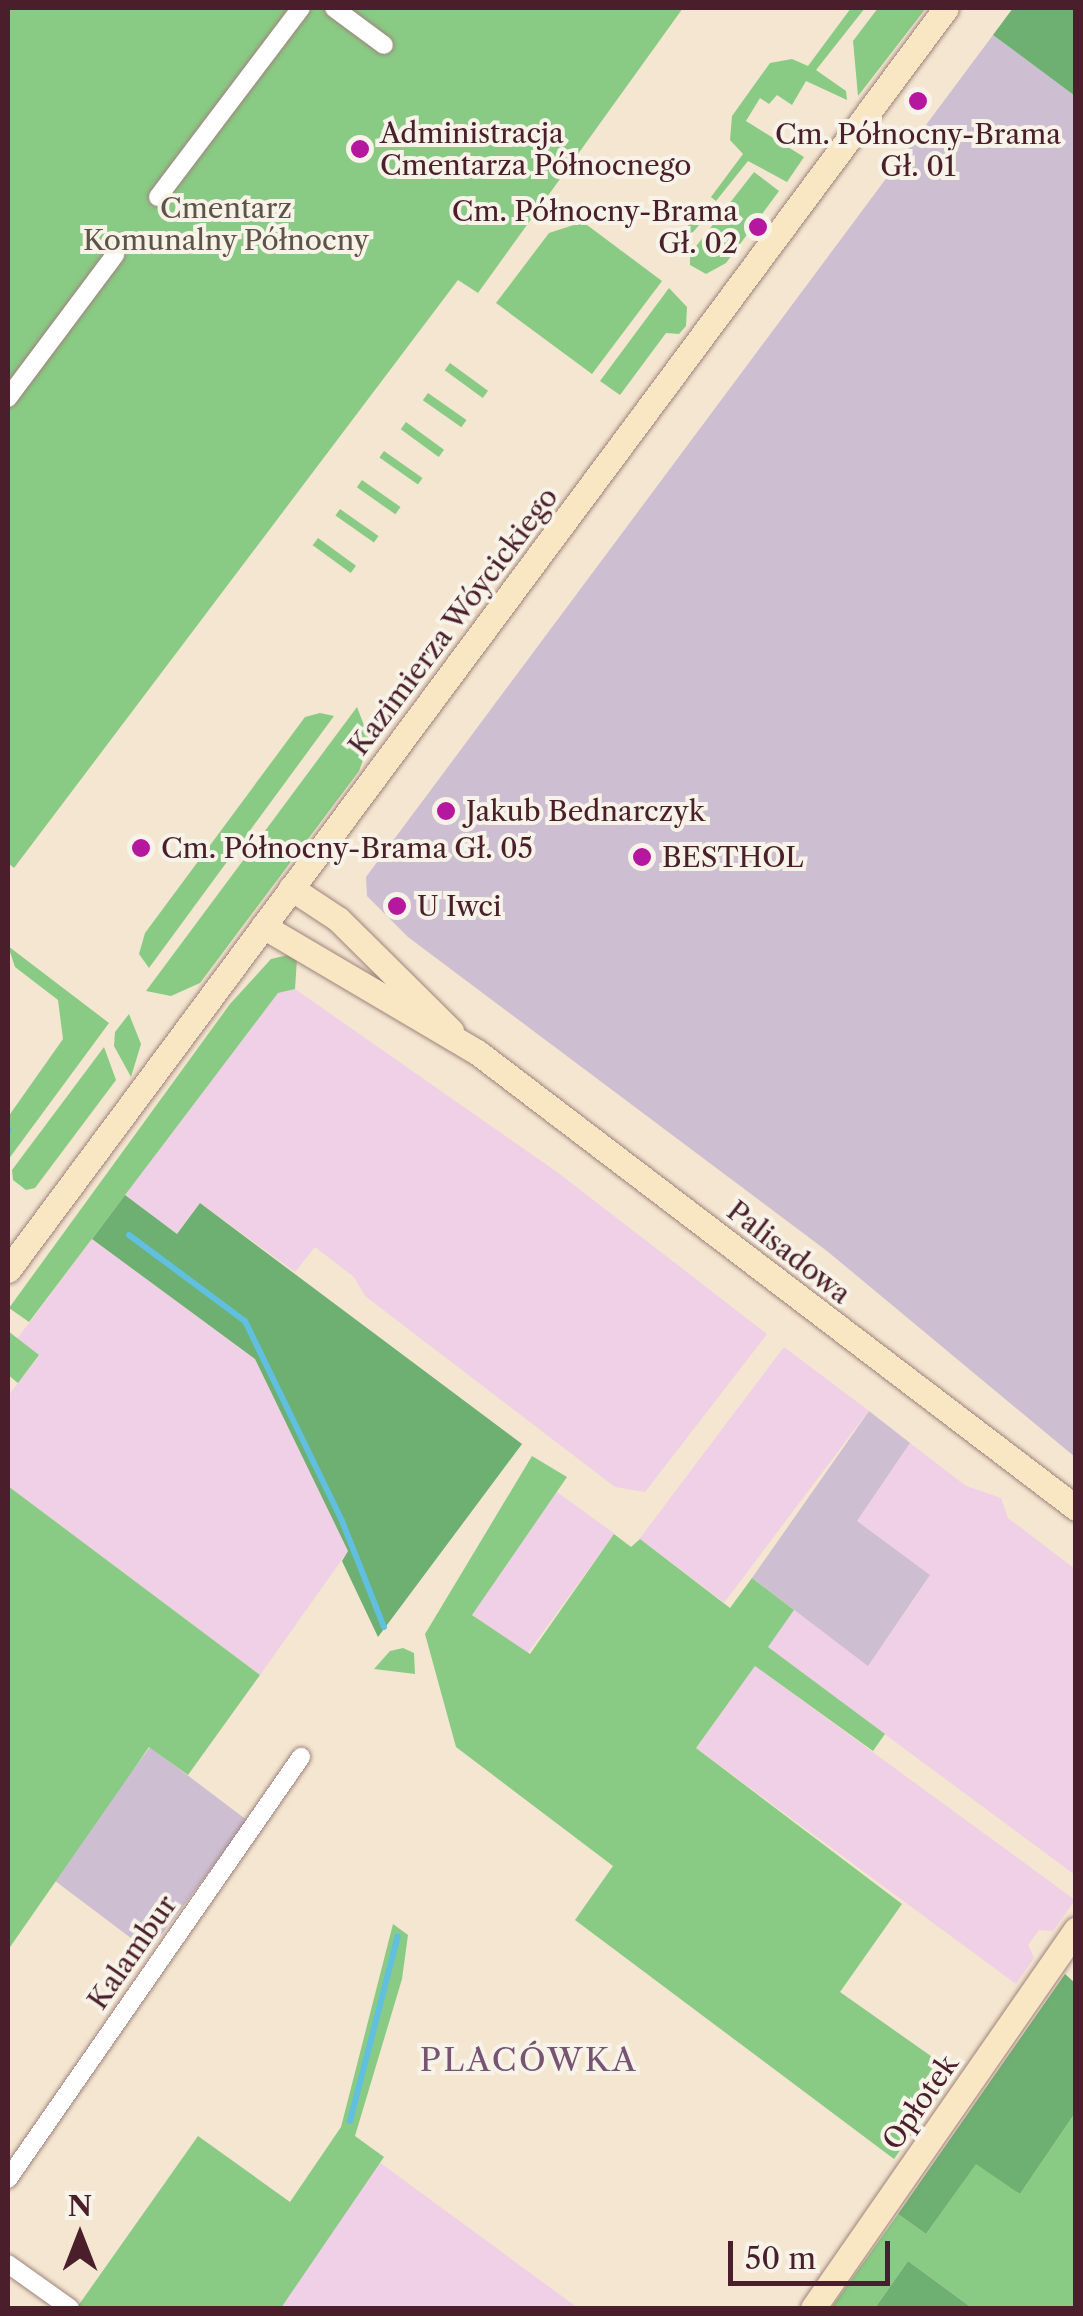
<!DOCTYPE html>
<meta charset="utf-8">
<style>
body{margin:0}
#map{position:relative;width:1083px;height:2316px;overflow:hidden;background:#f4e6d0;font-family:"Libre Caslon Text",serif}
div>[style]{position:absolute}
[style*='--x']{left:calc(var(--x)*1px);top:calc(var(--y)*1px);width:calc(var(--w)*1px);rotate:calc(var(--a)*1deg)}
.built>*{inset:0;background:#efd0e6;transform-origin:0 0}
.industrial>*{inset:0;background:#cdbed2;transform-origin:0 0}
.green>*{inset:0;background:#89cb84;transform-origin:0 0}
.forest>*{inset:0;background:#6eaf72}
.stream>*{height:6px;margin:-3px;padding:0 3px;transform-origin:3px;border-radius:3px;background:#61bfdf}
.roads{filter:drop-shadow(0 0 2px #9f827e) drop-shadow(0 0 2px #9f827e)}
.street>*{height:18px;margin:-9px;padding:0 9px;transform-origin:9px;border-radius:9px;background:#fff}
.secondary>*{height:25px;margin:-12.5px;padding:0 12.5px;transform-origin:12.5px;border-radius:12.5px;background:#f9e7c3}
.dots>*{width:28px;height:28px;translate:-50% -50%;box-sizing:border-box;border:5px solid #f7f3e8;border-radius:50%}
span{translate:-50% -50%;white-space:nowrap;text-align:center;line-height:1.15;-webkit-text-stroke:8px #f7f3e8;paint-order:stroke}
.poi-label{font-size:28px;color:#4a1f2b}
.left{translate:0 -50%;text-align:left}
.right{translate:-100% -50%;text-align:right}
.park-label{font-size:28px;color:#5d5346}
.street-label{font-size:28px;color:#4a1f2b}
.quarter-label{font-size:32px;color:#765472;letter-spacing:2.5px}
.frame{position:absolute;inset:0;border:10px solid #4a1f2b;pointer-events:none}
.north{position:absolute;left:30px;top:2186px;width:100px;height:100px;-webkit-text-stroke:8px #f7f3e8;paint-order:stroke;rotate:0deg;font-size:28px;font-weight:700;line-height:40px;text-align:center;color:#4a1f2b}
.north::after{content:'';display:block;margin:auto;width:35px;height:45px;background:#4a1f2b;clip-path:polygon(50% 0,100% 100%,50% 72%,0 100%)}
.scale{position:absolute;left:728px;top:2241px;width:162px;height:45px;box-sizing:border-box;border:5px solid #4a1f2b;border-top:0;padding-left:12px;font-size:30px;line-height:35px;white-space:nowrap;color:#4a1f2b;-webkit-text-stroke:8px #f7f3e8;paint-order:stroke}
</style>
<div id="map">
<div class="built">
<div style="clip-path:polygon(295px 989px,557px 1172px,767px 1334px,645px 1492px,615px 1487px,365px 1296px,354px 1277px,315px 1247px,295px 1272px,200px 1203px,177px 1234px,125px 1195px,278px 993px)"></div>
<div style="clip-path:polygon(92px 1239px,255px 1359px,348px 1551px,260px 1675px,8px 1486px,8px 1396px,39px 1356px,17px 1339px)"></div>
<div style="left:784px;top:1347px;width:106px;height:240px;rotate:37deg"></div>
<div style="clip-path:polygon(910px 1443px,966px 1486px,1001px 1498px,1008px 1518px,1075px 1569px,1075px 1875px,767px 1647px,794px 1610px,868px 1665px,910px 1605px,930px 1575px,857px 1521px)"></div>
<div style="left:557px;top:1492px;width:71px;height:149px;rotate:36deg"></div>
<div style="clip-path:polygon(755px 1666px,1075px 1900px,1053px 1931px,1039px 1930px,1028px 1945px,1034px 1958px,1016px 1984px,696px 1748px)"></div>
<div style="clip-path:polygon(379px 2162px,578px 2308px,281px 2308px)"></div>
</div>
<div class="industrial">
<div style="clip-path:polygon(993px 35px,1075px 96px,1075px 1457px,827px 1251px,408px 937px,367px 896px,366px 877px)"></div>
<div style="clip-path:polygon(869px 1411px,910px 1443px,857px 1521px,930px 1575px,868px 1666px,752px 1578px)"></div>
<div style="left:150px;top:1747px;width:122px;height:164px;rotate:37deg"></div>
</div>
<div class="green">
<div style="clip-path:polygon(8px 8px,683px 8px,478px 293px,458px 280px,14px 868px,8px 863px)"></div>
<div style="clip-path:polygon(851px 8px,865px 8px,816px 70px,846px 91px,847px 100px,806px 81px,792px 105px,777px 95px,769px 104px,760px 98px,746px 121px,804px 157px,787px 182px,748px 161px,716px 201px,711px 197px,743px 154px,730px 140px,732px 116px,770px 63px,792px 59px,808px 66px)"></div>
<div style="clip-path:polygon(878px 8px,926px 8px,858px 96px,853px 41px)"></div>
<div style="clip-path:polygon(754px 172px,779px 191px,726px 263px,706px 274px,690px 265px,690px 254px)"></div>
<div style="left:707px;top:203px;width:8px;height:53px;rotate:40deg"></div>
<div style="clip-path:polygon(583px 222px,662px 281px,592px 374px,496px 303px,549px 233px)"></div>
<div style="clip-path:polygon(669px 288px,687px 307px,686px 326px,679px 334px,666px 333px,620px 395px,600px 381px)"></div>
<div style="left:450px;top:363px;width:47px;height:9px;rotate:36deg"></div>
<div style="left:428px;top:393px;width:47px;height:9px;rotate:35deg"></div>
<div style="left:406px;top:422px;width:47px;height:9px;rotate:36deg"></div>
<div style="left:384px;top:451px;width:47px;height:8px;rotate:35deg"></div>
<div style="left:362px;top:480px;width:47px;height:9px;rotate:35deg"></div>
<div style="left:340px;top:509px;width:47px;height:8px;rotate:35deg"></div>
<div style="left:318px;top:538px;width:47px;height:9px;rotate:36deg"></div>
<div style="clip-path:polygon(357px 707px,370px 741px,359px 771px,200px 983px,171px 996px,146px 991px)"></div>
<div style="clip-path:polygon(320px 713px,334px 716px,149px 968px,139px 954px,145px 933px,305px 717px)"></div>
<div style="clip-path:polygon(8px 946px,109px 1023px,8px 1160px,8px 1117px,63px 1039px,58px 1000px,15px 967px)"></div>
<div style="clip-path:polygon(288px 955px,297px 959px,295px 989px,278px 993px,29px 1322px,9px 1308px,230px 1004px,271px 959px)"></div>
<div style="clip-path:polygon(129px 1014px,141px 1044px,131px 1077px,114px 1046px,115px 1032px)"></div>
<div style="clip-path:polygon(104px 1047px,116px 1080px,35px 1188px,26px 1190px,13px 1180px,12px 1170px)"></div>
<div style="clip-path:polygon(8px 1331px,39px 1355px,18px 1383px,8px 1375px)"></div>
<div style="clip-path:polygon(532px 1456px,567px 1477px,472px 1615px,530px 1654px,614px 1534px,631px 1547px,640px 1539px,730px 1608px,752px 1578px,794px 1610px,768px 1647px,885px 1734px,873px 1751px,755px 1666px,696px 1748px,902px 1904px,840px 1992px,955px 2073px,894px 2159px,575px 1920px,613px 1866px,456px 1747px,425px 1634px)"></div>
<div style="clip-path:polygon(8px 1486px,260px 1675px,188px 1775px,149px 1747px,8px 1950px)"></div>
<div style="clip-path:polygon(403px 1648px,414px 1653px,415px 1674px,374px 1669px,390px 1651px)"></div>
<div style="clip-path:polygon(393px 1924px,408px 1935px,402px 1979px,355px 2136px,384px 2157px,281px 2308px,78px 2306px,198px 2136px,290px 2202px,341px 2127px)"></div>
<div style="clip-path:polygon(1075px 2113px,1075px 2308px,972px 2308px,908px 2261px,875px 2308px,831px 2308px,898px 2214px,926px 2234px,976px 2163px,1020px 2194px)"></div>
</div>
<div class="forest">
<div style="clip-path:polygon(1013px 8px,1075px 8px,1075px 96px,993px 35px)"></div>
<div style="clip-path:polygon(125px 1195px,177px 1234px,200px 1203px,522px 1444px,378px 1637px,342px 1561px,348px 1551px,255px 1359px,92px 1239px)"></div>
<div style="clip-path:polygon(1065px 1974px,1075px 1983px,1075px 2113px,1020px 2194px,976px 2164px,926px 2234px,898px 2214px)"></div>
<div style="clip-path:polygon(908px 2261px,972px 2308px,875px 2308px)"></div>
</div>
<div class="stream">
<div style="--x:8;--y:1132;--w:2;--a:-63"></div>
<div style="--x:129;--y:1235;--w:144;--a:36.6"></div>
<div style="--x:245;--y:1321;--w:222;--a:64.1"></div>
<div style="--x:342;--y:1521;--w:114;--a:68.4"></div>
<div style="--x:350;--y:2121;--w:191;--a:-75.5"></div>
</div>
<div class="roads">
<div class="street">
<div style="--x:334;--y:8;--w:62;--a:36.5"></div>
<div style="--x:158;--y:197;--w:237;--a:-52.9"></div>
<div style="--x:8;--y:398;--w:179;--a:-53.2"></div>
<div style="--x:8;--y:2179;--w:514;--a:-55.23"></div>
<div style="--x:8;--y:2264;--w:76;--a:35.4"></div>
</div>
<div class="secondary">
<div style="--x:291;--y:888;--w:56;--a:33.4"></div>
<div style="--x:338;--y:919;--w:159;--a:44.7"></div>
<div style="--x:263;--y:926;--w:248;--a:30.5"></div>
<div style="--x:477;--y:1052;--w:753;--a:37.28"></div>
<div style="--x:8;--y:1270;--w:1572;--a:-53.38"></div>
<div style="--x:813;--y:2308;--w:461;--a:-55.2"></div>
</div>
</div>
<div class="dots">
<div style="left:918px;top:101px;background:#b5179e"></div>
<div style="left:360px;top:149px;background:#b5179e"></div>
<div style="left:758px;top:227px;background:#b5179e"></div>
<div style="left:446px;top:811px;background:#b5179e"></div>
<div style="left:141px;top:848px;background:#b5179e"></div>
<div style="left:642px;top:857px;background:#b5179e"></div>
<div style="left:397px;top:906px;background:#b5179e"></div>
</div>
<div class="poi-label">
<span class="left" style="left:380px;top:149px">Administracja<br>Cmentarza Północnego</span>
<span style="left:918px;top:150px">Cm. Północny-Brama<br>Gł. 01</span>
<span class="right" style="left:738px;top:227px">Cm. Północny-Brama<br>Gł. 02</span>
<span class="left" style="left:466px;top:811px">Jakub Bednarczyk</span>
<span class="left" style="left:161px;top:848px">Cm. Północny-Brama Gł. 05</span>
<span class="left" style="left:662px;top:857px">BESTHOL</span>
<span class="left" style="left:417px;top:906px">U Iwci</span>
</div>
<div class="park-label">
<span style="left:226px;top:224px">Cmentarz<br>Komunalny Północny</span>
</div>
<div class="street-label">
<span style="left:453px;top:621px;rotate:-53deg">Kazimierza Wóycickiego</span>
<span style="left:789px;top:1252px;rotate:38deg">Palisadowa</span>
<span style="left:132px;top:1952px;rotate:-55deg">Kalambur</span>
<span style="left:920px;top:2102px;rotate:-55deg">Opłotek</span>
</div>
<div class="quarter-label">
<span style="left:529px;top:2060px">PLACÓWKA</span>
</div>
<div class="frame"></div>
<div class="north">N</div>
<div class="scale">50 m</div>
</div>
